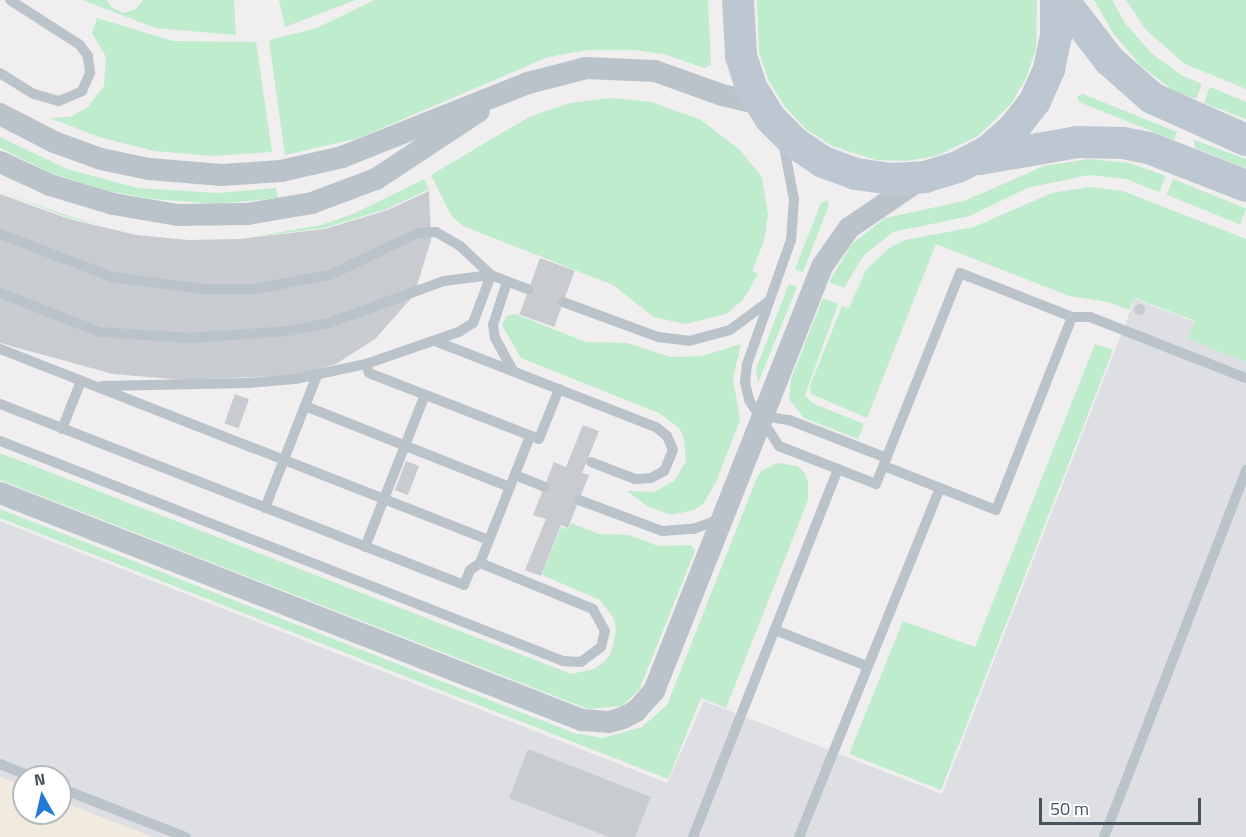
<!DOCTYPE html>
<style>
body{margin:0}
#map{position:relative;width:1246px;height:837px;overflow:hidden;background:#f0eeee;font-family:"Titillium Web",sans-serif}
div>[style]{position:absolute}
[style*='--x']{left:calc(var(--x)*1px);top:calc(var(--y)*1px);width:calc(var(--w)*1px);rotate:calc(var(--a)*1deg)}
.airport>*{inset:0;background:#dddfe2}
.green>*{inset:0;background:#beeccd;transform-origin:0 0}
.sand>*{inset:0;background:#f1eadf}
.building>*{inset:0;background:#c8cbd0;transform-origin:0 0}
.round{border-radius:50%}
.lane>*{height:10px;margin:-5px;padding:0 5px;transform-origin:5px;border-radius:5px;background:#bac3ca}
.street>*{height:22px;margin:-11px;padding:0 11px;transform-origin:11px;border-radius:11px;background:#bac3ca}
.secondary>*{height:32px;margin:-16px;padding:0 16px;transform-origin:16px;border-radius:16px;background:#bcc7d1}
span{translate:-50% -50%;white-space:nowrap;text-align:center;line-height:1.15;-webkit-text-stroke:4.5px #fff;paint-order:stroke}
.north{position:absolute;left:12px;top:765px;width:60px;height:60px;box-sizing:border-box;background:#fff;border:2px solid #b5babd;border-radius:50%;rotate:352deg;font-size:16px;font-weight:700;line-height:24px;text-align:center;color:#47525a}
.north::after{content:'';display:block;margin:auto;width:21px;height:27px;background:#227ad6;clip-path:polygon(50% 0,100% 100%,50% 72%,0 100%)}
.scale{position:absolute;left:1039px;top:798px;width:162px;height:27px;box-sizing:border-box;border:3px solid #47525a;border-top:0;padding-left:8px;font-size:18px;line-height:21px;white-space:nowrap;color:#47525a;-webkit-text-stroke:4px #fff;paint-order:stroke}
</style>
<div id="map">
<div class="airport">
<div style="clip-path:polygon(evenodd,1135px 299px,1246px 342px,1246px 837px,0 837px,0 521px,667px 783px,704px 701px,942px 794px,1135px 299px,24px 777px,60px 777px,60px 813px,24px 813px,24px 777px)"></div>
</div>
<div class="green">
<div style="clip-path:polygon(83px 0,107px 0,112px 8px,124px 13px,136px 9px,143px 0,234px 0,236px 35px,155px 28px)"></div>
<div style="clip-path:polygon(279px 0,356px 0,285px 27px)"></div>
<div style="clip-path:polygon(374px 0,708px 0,711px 65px,704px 68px,664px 54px,634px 50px,589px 50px,548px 57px,359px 138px,285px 155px,269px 40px,317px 28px)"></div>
<div style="clip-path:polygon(757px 0,1037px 0,1036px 49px,1026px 78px,1011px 104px,978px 136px,936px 156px,906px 161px,876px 160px,832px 146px,806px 129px,785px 107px,769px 81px,759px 52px)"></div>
<div style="clip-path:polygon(1094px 0,1112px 0,1125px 23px,1151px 53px,1181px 75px,1202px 84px,1196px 99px,1174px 91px,1141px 66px,1113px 33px)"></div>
<div style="clip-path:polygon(1126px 0,1246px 0,1246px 89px,1185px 64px,1146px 30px)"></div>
<div style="clip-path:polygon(97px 18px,173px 41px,256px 42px,272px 152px,213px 156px,155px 151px,99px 137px,50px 118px,70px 117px,87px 108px,104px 86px,106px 57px,92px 33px)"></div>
<div style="clip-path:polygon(1210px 87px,1246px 102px,1246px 119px,1204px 103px)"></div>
<div style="clip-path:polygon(1083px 94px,1177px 132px,1174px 140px,1079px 102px,1077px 96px)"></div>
<div style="clip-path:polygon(611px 98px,651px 102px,701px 120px,740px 150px,762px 177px,768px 215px,764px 241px,752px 271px,758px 274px,743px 300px,726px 314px,685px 324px,654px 317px,613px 285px,463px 226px,451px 215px,431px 175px,529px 117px,570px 103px)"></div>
<div style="clip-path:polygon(0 137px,67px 169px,138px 188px,218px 193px,276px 188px,278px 198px,218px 204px,153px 199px,108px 191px,51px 173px,0 148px)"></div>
<div style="clip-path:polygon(1194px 140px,1246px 159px,1246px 168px,1195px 148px)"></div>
<div style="clip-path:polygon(1089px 159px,1130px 163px,1166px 176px,1159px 192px,1126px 179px,1089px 175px,1027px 188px,970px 216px,893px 232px,864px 255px,844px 288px,829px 282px,852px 244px,885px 218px,964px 201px,1044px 166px)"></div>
<div style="clip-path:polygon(424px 179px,429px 189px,387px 209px,324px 228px,252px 237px,321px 225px,353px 214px)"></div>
<div style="left:1173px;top:179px;width:79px;height:17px;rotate:22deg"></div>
<div style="clip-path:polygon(1089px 187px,1123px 191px,1246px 239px,1246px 362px,1188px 339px,1195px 321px,1135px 298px,1129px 310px,1108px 302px,1069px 296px,936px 244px,867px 418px,811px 394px,810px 386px,842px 306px,849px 308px,866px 270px,889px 248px,905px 240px,974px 227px,1052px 193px)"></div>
<div style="clip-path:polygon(0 191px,71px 217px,102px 225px,69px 218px)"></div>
<div style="clip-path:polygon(827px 200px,829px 205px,803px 272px,795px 269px,821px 203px)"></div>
<div style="clip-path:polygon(789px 284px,797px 287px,758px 383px,756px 369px)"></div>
<div style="clip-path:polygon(823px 298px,838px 304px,805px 395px,812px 403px,864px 424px,858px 439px,804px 418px,789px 399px,791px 379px)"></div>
<div style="clip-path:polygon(515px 314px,586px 342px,627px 343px,671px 357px,702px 356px,741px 344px,733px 379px,740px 420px,716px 482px,703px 504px,694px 510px,671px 515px,647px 506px,627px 491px,654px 492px,674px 481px,686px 461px,684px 438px,679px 428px,661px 414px,521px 358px,502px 325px,506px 316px)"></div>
<div style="clip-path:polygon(1095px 344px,1113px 350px,941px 790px,849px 754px,903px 621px,975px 647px)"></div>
<div style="clip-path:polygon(0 453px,571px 674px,594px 669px,604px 662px,611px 653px,616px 630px,614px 619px,600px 600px,542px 575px,561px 527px,568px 529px,571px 523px,599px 534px,629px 535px,658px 546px,691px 545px,695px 551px,639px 690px,622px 706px,588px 709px,0 480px)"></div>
<div style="clip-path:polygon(778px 463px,797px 466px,804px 472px,808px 481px,808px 500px,726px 708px,701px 698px,668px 779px,0 518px,0 509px,574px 733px,603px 738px,642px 727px,667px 705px,756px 480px,761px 471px)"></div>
</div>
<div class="sand">
<div style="clip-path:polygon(0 777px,24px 786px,24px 813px,60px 813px,60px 801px,153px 837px,0 837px)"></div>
</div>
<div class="building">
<div style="clip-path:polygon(429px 191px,431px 240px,414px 295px,375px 339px,336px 364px,297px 375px,184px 380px,113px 374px,0 343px,0 194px,69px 219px,136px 235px,189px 240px,240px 239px,325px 229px,388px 210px)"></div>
<div style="left:540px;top:258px;width:37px;height:60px;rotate:20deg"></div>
<div class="round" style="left:1133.5px;top:303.5px;width:11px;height:11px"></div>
<div style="left:235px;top:394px;width:15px;height:31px;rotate:20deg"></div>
<div style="clip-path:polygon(583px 425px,599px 431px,582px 473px,589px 475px,568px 528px,561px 525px,541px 576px,525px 570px,546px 519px,533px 515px,554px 462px,566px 467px)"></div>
<div style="left:406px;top:461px;width:14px;height:31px;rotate:21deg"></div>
<div style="clip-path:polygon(528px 749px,651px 797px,635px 837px,609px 837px,509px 798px)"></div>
</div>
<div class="lane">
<div style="--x:0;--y:73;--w:40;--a:32"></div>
<div style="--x:34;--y:94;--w:26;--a:16"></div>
<div style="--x:59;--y:101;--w:25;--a:-23"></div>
<div style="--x:82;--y:91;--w:20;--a:-66"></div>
<div style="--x:90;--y:73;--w:17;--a:-97"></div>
<div style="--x:88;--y:56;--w:14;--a:-126"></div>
<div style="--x:80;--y:45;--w:83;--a:-147.3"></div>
<div style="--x:783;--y:141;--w:60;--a:79.4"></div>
<div style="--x:794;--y:200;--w:40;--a:94.3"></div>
<div style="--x:791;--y:240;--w:132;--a:109.5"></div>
<div style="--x:747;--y:364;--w:18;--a:96"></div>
<div style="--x:745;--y:382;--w:18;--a:77"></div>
<div style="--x:749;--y:400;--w:55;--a:56.9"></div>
<div style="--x:779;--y:446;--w:104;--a:21.4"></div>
<div style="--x:876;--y:484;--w:227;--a:-68.3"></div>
<div style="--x:960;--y:273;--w:120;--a:21.4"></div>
<div style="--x:1072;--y:317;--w:18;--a:0"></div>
<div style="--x:1090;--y:317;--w:168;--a:21.4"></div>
<div style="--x:0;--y:234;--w:120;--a:21"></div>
<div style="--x:112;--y:277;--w:92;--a:7.5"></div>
<div style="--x:203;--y:289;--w:52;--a:0"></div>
<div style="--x:255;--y:289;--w:76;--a:-10.6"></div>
<div style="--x:330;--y:275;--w:98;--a:-25.5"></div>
<div style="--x:418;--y:233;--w:18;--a:-3"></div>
<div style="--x:436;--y:232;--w:28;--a:30"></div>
<div style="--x:460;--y:246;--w:42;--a:43.1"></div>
<div style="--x:491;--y:275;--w:40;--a:21"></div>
<div style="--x:507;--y:282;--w:45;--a:108"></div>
<div style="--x:493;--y:325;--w:13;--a:81"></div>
<div style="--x:495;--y:338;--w:38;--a:61"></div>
<div style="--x:0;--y:293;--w:107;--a:21.3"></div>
<div style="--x:100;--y:332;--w:90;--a:3.8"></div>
<div style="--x:190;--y:338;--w:98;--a:-4.1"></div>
<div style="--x:288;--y:331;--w:42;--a:-11"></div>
<div style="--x:329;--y:323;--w:122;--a:-20.1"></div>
<div style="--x:444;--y:281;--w:47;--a:-7.3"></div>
<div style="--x:563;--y:302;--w:101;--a:20.2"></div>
<div style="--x:658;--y:337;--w:31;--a:7"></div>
<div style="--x:689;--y:341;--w:42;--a:-15"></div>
<div style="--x:730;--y:330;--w:49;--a:-36.6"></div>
<div style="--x:435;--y:341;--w:237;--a:21.3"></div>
<div style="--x:656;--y:427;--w:14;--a:39"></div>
<div style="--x:667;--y:436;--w:15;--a:67"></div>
<div style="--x:673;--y:450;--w:23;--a:113"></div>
<div style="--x:664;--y:471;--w:15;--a:152"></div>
<div style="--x:651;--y:478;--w:16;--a:176"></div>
<div style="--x:635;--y:479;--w:47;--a:-158.9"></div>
<div style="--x:0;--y:349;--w:525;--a:21.34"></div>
<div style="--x:366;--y:364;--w:9;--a:72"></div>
<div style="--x:369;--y:373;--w:182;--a:21.2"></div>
<div style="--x:539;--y:439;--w:54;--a:-68.2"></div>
<div style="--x:102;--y:386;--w:145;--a:-1.2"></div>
<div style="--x:247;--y:383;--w:48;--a:-4.8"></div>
<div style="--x:295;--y:379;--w:73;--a:-11.9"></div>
<div style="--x:366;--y:364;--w:98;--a:-19"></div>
<div style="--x:459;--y:332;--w:17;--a:-33"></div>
<div style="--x:473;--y:323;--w:51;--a:-69.4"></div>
<div style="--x:0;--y:404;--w:498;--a:21.3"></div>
<div style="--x:464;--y:585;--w:16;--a:-68"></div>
<div style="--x:470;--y:570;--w:12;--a:-35"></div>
<div style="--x:480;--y:563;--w:136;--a:-68.5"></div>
<div style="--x:305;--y:406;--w:220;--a:21.6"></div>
<div style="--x:763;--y:416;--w:26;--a:9"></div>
<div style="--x:789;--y:420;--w:105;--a:21.2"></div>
<div style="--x:62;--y:429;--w:52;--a:-68.4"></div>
<div style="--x:0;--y:441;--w:604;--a:21.34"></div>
<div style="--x:563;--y:661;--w:18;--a:3"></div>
<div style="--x:581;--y:662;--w:25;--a:-37"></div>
<div style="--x:601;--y:647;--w:16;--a:-76"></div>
<div style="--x:605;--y:631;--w:25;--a:-119"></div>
<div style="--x:593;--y:609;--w:122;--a:-157.8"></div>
<div style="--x:884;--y:466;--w:120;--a:21.4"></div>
<div style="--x:996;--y:510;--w:207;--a:-68.5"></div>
<div style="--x:515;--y:475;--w:32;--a:22"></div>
<div style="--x:579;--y:500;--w:89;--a:20.5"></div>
<div style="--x:662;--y:531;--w:31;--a:-4"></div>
<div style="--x:693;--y:529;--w:30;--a:-20"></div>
<div style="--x:265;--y:508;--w:143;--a:-68.6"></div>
<div style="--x:365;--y:547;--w:163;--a:-68.5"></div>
<div style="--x:775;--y:630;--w:99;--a:21.4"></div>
<div style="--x:0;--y:764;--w:35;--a:22"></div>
<div style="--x:60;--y:788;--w:135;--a:21.3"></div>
<div style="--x:693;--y:837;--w:396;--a:-68.5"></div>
<div style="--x:799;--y:837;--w:376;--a:-68"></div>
<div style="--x:1104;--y:837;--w:394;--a:-68.8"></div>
</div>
<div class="street">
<div style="--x:0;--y:114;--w:61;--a:27.4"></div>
<div style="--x:54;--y:142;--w:50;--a:19.9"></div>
<div style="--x:101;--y:159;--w:49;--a:11.8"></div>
<div style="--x:149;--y:169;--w:73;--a:4.7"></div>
<div style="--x:222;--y:175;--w:59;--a:-3.9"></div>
<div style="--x:281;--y:171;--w:63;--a:-12.9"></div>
<div style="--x:342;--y:157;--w:200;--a:-21.7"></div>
<div style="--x:528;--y:83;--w:60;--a:-14.5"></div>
<div style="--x:586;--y:68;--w:69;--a:2.5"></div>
<div style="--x:655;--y:71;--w:71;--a:19.7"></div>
<div style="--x:722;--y:95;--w:40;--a:13"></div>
<div style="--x:0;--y:162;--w:55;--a:24.7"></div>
<div style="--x:50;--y:185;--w:66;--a:16.8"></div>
<div style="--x:113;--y:204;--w:66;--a:9.6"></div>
<div style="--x:178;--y:215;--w:69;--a:-0.8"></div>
<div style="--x:247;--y:214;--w:66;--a:-9.6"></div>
<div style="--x:312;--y:203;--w:68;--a:-20.6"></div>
<div style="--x:376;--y:179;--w:123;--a:-33.4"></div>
<div style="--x:0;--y:493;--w:625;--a:21.31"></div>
<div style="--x:582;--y:720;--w:27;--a:4"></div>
<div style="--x:609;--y:722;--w:15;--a:-16"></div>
<div style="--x:623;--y:718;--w:15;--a:-28"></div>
<div style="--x:636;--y:711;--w:27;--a:-48"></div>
<div style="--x:654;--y:691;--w:458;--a:-68.4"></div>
<div style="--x:823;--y:265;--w:45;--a:-54.9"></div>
<div style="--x:849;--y:228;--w:83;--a:-34.3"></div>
</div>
<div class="secondary">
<div style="--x:738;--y:0;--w:56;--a:86.9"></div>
<div style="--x:741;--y:56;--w:35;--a:72"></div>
<div style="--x:752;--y:89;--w:34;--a:58"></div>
<div style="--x:770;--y:118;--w:35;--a:45"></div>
<div style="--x:795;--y:143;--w:34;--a:34"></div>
<div style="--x:823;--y:162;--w:35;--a:20"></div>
<div style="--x:856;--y:174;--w:34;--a:8"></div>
<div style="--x:890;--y:179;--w:35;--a:-3"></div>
<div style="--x:925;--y:177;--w:34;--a:-17"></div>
<div style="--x:958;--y:167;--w:34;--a:-28"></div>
<div style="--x:988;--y:151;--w:35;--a:-41"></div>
<div style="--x:1014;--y:128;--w:34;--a:-52"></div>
<div style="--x:1035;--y:101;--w:35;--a:-66"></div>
<div style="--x:1049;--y:69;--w:35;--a:-78"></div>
<div style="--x:1056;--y:35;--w:35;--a:-90"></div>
<div style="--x:1063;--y:0;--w:76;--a:52.5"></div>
<div style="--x:1109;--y:60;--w:57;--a:41.5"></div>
<div style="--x:1152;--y:98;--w:103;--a:24.1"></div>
<div style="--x:980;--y:159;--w:98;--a:-9.9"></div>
<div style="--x:1077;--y:142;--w:46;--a:1.2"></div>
<div style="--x:1123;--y:143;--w:26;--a:11"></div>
<div style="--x:1149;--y:148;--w:104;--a:21.4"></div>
</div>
<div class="north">N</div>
<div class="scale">50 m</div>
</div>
